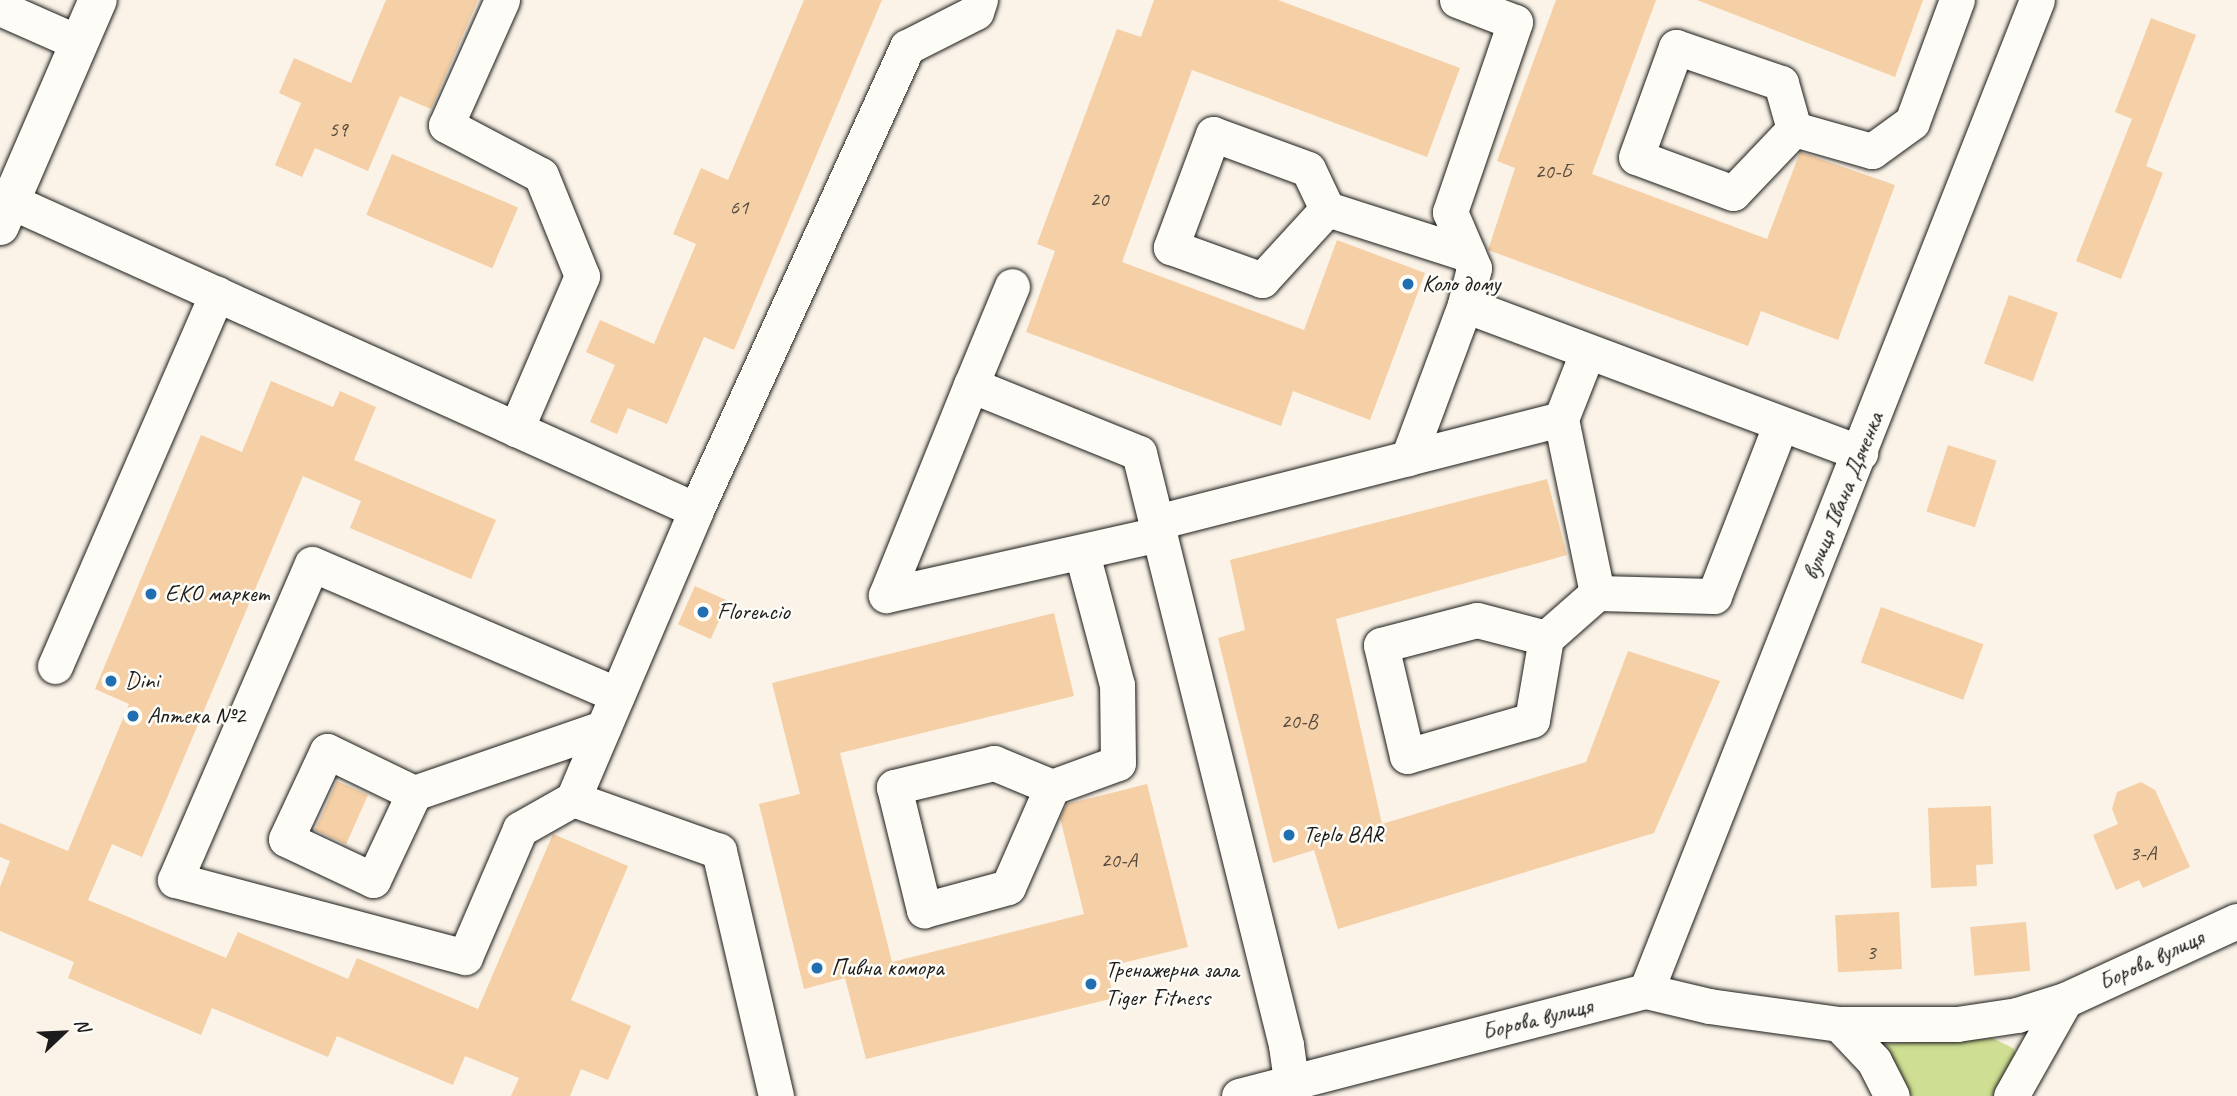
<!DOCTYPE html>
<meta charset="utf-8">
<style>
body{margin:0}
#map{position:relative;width:2237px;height:1096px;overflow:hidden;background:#fbf3e7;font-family:Caveat,sans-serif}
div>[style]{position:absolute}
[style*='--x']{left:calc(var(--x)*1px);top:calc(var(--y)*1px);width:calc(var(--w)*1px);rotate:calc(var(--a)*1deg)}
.green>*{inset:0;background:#cede92}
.building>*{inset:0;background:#f5cfa5;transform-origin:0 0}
.roads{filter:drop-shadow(0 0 2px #1c1c1c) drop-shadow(0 0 2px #1c1c1c)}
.minor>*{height:35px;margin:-17.5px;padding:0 17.5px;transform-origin:17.5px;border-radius:17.5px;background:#fdfcf7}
.major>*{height:38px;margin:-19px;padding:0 19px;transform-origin:19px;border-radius:19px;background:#fdfcf7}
.dots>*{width:19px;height:19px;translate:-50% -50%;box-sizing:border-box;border:4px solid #fdfcf7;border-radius:50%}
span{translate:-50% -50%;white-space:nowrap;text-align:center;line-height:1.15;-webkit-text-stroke:5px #fdfcf7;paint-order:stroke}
.number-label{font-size:21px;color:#52493e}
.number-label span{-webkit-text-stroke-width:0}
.poi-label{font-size:24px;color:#1c1c1c}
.left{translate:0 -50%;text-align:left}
.street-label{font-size:24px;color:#1c1c1c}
.north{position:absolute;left:28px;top:998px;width:70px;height:70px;-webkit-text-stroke:5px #fdfcf7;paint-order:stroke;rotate:67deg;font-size:19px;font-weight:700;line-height:28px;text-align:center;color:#1c1c1c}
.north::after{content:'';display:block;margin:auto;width:24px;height:32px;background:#1c1c1c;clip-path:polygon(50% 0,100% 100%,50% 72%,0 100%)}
</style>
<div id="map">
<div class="green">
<div style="clip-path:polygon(1992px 1038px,2013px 1048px,2018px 1058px,2002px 1096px,1911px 1096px,1885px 1044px)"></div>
</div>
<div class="building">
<div style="clip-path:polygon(386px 0,478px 0,431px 109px,400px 96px,368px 171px,315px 148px,302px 177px,275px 165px,301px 103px,279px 93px,294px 58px,351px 83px)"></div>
<div style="clip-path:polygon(804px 0,882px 0,734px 350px,704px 337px,667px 424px,628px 408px,617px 434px,590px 422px,615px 365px,586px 352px,600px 320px,654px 344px,696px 244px,673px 234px,701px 168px,728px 180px)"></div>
<div style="clip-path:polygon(1154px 0,1278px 0,1460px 68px,1427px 157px,1192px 70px,1122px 262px,1304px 330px,1337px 240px,1425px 273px,1370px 420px,1293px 391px,1281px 426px,1026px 332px,1055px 251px,1037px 244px,1117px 29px,1141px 37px)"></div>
<div style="clip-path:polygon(1556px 0,1656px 0,1592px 174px,1767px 239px,1800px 152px,1895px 185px,1838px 340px,1761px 311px,1748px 346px,1488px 250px,1515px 168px,1497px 161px)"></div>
<div style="clip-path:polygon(1697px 0,1923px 0,1895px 77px)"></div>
<div style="clip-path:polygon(2151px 18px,2196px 35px,2146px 166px,2163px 173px,2121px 279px,2076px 261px,2132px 119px,2115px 112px)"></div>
<div style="left:392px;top:154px;width:137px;height:66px;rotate:23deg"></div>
<div style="left:2009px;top:295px;width:52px;height:73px;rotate:20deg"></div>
<div style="clip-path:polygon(271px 381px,333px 407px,340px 391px,376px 407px,354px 460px,496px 520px,471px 579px,350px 528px,361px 501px,303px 476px,142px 857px,112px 844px,88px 900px,226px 958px,238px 932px,348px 979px,357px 958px,478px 1009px,553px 834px,628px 866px,571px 1000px,631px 1026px,608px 1080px,581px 1069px,570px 1096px,511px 1096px,519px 1078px,465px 1056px,453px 1085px,337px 1036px,328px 1057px,212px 1008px,201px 1035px,68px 978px,74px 962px,0 931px,0 887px,10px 861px,0 857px,0 823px,68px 851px,129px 704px,95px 689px,201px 435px,242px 452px)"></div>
<div style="left:1948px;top:445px;width:51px;height:70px;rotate:18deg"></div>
<div style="clip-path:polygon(1547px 479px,1567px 555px,1336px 619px,1382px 824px,1586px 762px,1628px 651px,1720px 681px,1654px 833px,1338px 929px,1314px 850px,1273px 863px,1218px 638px,1245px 630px,1230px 560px)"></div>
<div style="left:695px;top:586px;width:36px;height:42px;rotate:24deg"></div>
<div style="left:1881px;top:607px;width:109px;height:59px;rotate:20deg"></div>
<div style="clip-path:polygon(1054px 613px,1074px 696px,840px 753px,892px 962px,1084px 914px,1060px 818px,1067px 804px,1147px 784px,1188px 947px,1106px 967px,1114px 998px,866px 1059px,845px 978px,804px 989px,759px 804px,800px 794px,772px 683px)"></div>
<div style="left:337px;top:781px;width:34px;height:54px;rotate:24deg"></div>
<div style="clip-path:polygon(2141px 782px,2155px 790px,2190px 867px,2143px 888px,2139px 880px,2116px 890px,2093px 835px,2118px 824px,2112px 809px,2117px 792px)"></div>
<div style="clip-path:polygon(1991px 806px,1993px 864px,1976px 865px,1977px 886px,1931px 888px,1928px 808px)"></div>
<div style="left:1899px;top:912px;width:57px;height:64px;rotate:87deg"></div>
<div style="left:2026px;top:922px;width:49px;height:56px;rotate:85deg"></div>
</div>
<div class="roads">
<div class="minor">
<div style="--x:502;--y:0;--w:137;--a:114.1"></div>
<div style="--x:446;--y:125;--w:107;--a:27.8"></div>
<div style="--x:541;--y:175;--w:109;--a:67.9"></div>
<div style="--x:582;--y:276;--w:167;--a:113.3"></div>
<div style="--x:1457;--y:0;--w:62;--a:20.8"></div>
<div style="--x:1515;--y:22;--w:201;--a:108.9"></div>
<div style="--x:1450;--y:212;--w:61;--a:66.8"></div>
<div style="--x:1474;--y:268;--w:38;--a:104"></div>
<div style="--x:1465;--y:305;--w:422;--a:20.5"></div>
<div style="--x:0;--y:8;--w:86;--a:23.9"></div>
<div style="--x:1676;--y:47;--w:111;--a:18.9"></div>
<div style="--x:1781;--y:83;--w:48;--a:74.2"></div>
<div style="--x:1794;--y:129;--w:88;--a:133.6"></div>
<div style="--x:1733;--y:193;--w:103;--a:-159.6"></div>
<div style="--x:1636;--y:157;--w:117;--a:-70"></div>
<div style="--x:1794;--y:129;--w:81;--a:15.8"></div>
<div style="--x:1872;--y:151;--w:49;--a:-35.9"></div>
<div style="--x:1912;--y:122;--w:130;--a:-69.8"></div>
<div style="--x:10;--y:201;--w:752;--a:24.25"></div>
<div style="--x:1327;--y:209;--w:44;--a:-115.4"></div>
<div style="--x:1308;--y:169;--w:101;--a:-159.8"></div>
<div style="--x:1213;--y:134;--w:121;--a:110.4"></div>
<div style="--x:1171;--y:247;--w:97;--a:19.9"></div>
<div style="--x:1262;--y:280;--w:96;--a:-47.5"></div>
<div style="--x:1327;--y:209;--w:148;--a:17.7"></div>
<div style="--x:1587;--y:353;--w:71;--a:111.5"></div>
<div style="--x:1561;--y:419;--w:178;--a:78.3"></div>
<div style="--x:1597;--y:593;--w:117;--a:1.5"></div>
<div style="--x:1714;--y:596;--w:182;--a:-68.8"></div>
<div style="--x:971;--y:385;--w:107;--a:-67.5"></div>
<div style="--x:1408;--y:458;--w:158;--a:-14.3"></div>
<div style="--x:1157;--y:522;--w:259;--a:-14.3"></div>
<div style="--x:1408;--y:458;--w:163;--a:-69.6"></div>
<div style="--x:886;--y:595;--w:227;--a:-68"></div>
<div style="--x:971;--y:385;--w:181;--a:22"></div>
<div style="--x:1139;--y:453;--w:610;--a:76.05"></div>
<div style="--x:1286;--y:1045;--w:36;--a:82"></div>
<div style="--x:886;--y:595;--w:281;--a:-12.6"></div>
<div style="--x:1546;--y:638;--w:83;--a:99.7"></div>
<div style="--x:1532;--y:720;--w:130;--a:163.9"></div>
<div style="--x:1407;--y:756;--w:114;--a:-103.2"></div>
<div style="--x:1381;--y:645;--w:99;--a:-14.6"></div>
<div style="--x:1477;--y:620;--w:71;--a:14.6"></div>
<div style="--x:1546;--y:638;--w:68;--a:-41.4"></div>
<div style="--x:55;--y:666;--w:406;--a:-66.5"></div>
<div style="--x:1052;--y:787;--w:63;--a:-157.5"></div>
<div style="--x:994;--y:763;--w:103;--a:166.5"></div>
<div style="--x:894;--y:787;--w:127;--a:76.3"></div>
<div style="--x:924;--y:910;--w:87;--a:-15.3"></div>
<div style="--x:1008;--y:887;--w:109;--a:-66.3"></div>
<div style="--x:1052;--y:787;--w:70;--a:-20"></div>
<div style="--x:1118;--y:763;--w:78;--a:-90.7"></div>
<div style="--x:1117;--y:685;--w:137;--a:-104.9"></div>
<div style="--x:414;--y:793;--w:96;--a:115.2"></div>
<div style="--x:373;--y:880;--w:96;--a:-154.8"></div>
<div style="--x:286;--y:839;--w:97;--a:-65"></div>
<div style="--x:327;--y:751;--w:97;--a:25.8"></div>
<div style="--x:414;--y:793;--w:200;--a:-19"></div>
<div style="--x:573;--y:799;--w:61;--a:150.5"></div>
<div style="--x:520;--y:829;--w:139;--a:113.3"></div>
<div style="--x:465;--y:957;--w:300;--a:-165.1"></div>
<div style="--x:175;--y:880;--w:344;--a:-66.6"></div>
<div style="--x:312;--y:564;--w:332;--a:23.2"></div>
<div style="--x:1646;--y:991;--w:1065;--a:-68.47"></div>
<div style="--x:1839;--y:1024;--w:118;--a:0"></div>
<div style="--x:1957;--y:1024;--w:61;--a:-8.5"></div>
<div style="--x:2017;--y:1015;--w:50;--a:-17.4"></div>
<div style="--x:2065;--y:1000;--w:189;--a:-24.7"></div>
<div style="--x:776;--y:1096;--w:252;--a:-103.1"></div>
<div style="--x:719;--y:851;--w:155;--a:-160.4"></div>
<div style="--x:573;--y:799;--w:314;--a:-66.9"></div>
<div style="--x:696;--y:510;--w:509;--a:-65.5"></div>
<div style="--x:907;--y:47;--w:77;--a:-26.9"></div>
<div style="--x:976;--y:12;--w:13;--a:-72"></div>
<div style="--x:1239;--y:1096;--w:420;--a:-14.5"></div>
<div style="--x:1646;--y:991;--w:65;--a:13.4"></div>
<div style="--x:1709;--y:1006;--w:131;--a:7.9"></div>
<div style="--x:1839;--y:1024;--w:51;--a:46.6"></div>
<div style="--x:1874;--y:1061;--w:39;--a:63"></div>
<div style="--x:2011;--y:1096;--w:110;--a:-60.6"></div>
</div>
<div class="major">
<div style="--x:0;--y:226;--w:246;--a:-66.6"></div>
</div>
</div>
<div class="dots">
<div style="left:1408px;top:284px;background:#1f6fb2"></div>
<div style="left:151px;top:594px;background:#1f6fb2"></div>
<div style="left:703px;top:612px;background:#1f6fb2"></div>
<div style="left:111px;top:681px;background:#1f6fb2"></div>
<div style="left:133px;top:716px;background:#1f6fb2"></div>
<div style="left:1289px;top:835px;background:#1f6fb2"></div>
<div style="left:817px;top:968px;background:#1f6fb2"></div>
<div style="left:1091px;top:984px;background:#1f6fb2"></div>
</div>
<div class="number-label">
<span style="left:338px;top:129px">59</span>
<span style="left:1553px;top:171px">20-Б</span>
<span style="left:1099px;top:199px">20</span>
<span style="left:739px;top:207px">61</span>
<span style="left:1299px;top:721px">20-В</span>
<span style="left:2143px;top:853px">3-А</span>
<span style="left:1119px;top:860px">20-А</span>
<span style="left:1871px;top:952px">3</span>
</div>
<div class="poi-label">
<span class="left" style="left:1422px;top:284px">Коло дому</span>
<span class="left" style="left:165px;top:594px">ЕКО маркет</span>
<span class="left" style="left:717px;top:612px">Florencio</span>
<span class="left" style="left:125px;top:681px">Dini</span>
<span class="left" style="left:147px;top:716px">Аптека №2</span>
<span class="left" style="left:1303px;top:835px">Teplo BAR</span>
<span class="left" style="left:831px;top:968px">Пивна комора</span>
<span class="left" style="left:1105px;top:984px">Тренажерна зала<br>Tiger Fitness</span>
</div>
<div class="street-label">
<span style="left:1843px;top:496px;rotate:-68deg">вулиця Івана Дяченка</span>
<span style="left:2151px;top:960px;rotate:-25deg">Борова вулиця</span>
<span style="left:1537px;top:1019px;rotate:-14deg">Борова вулиця</span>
</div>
<div class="north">N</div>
</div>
